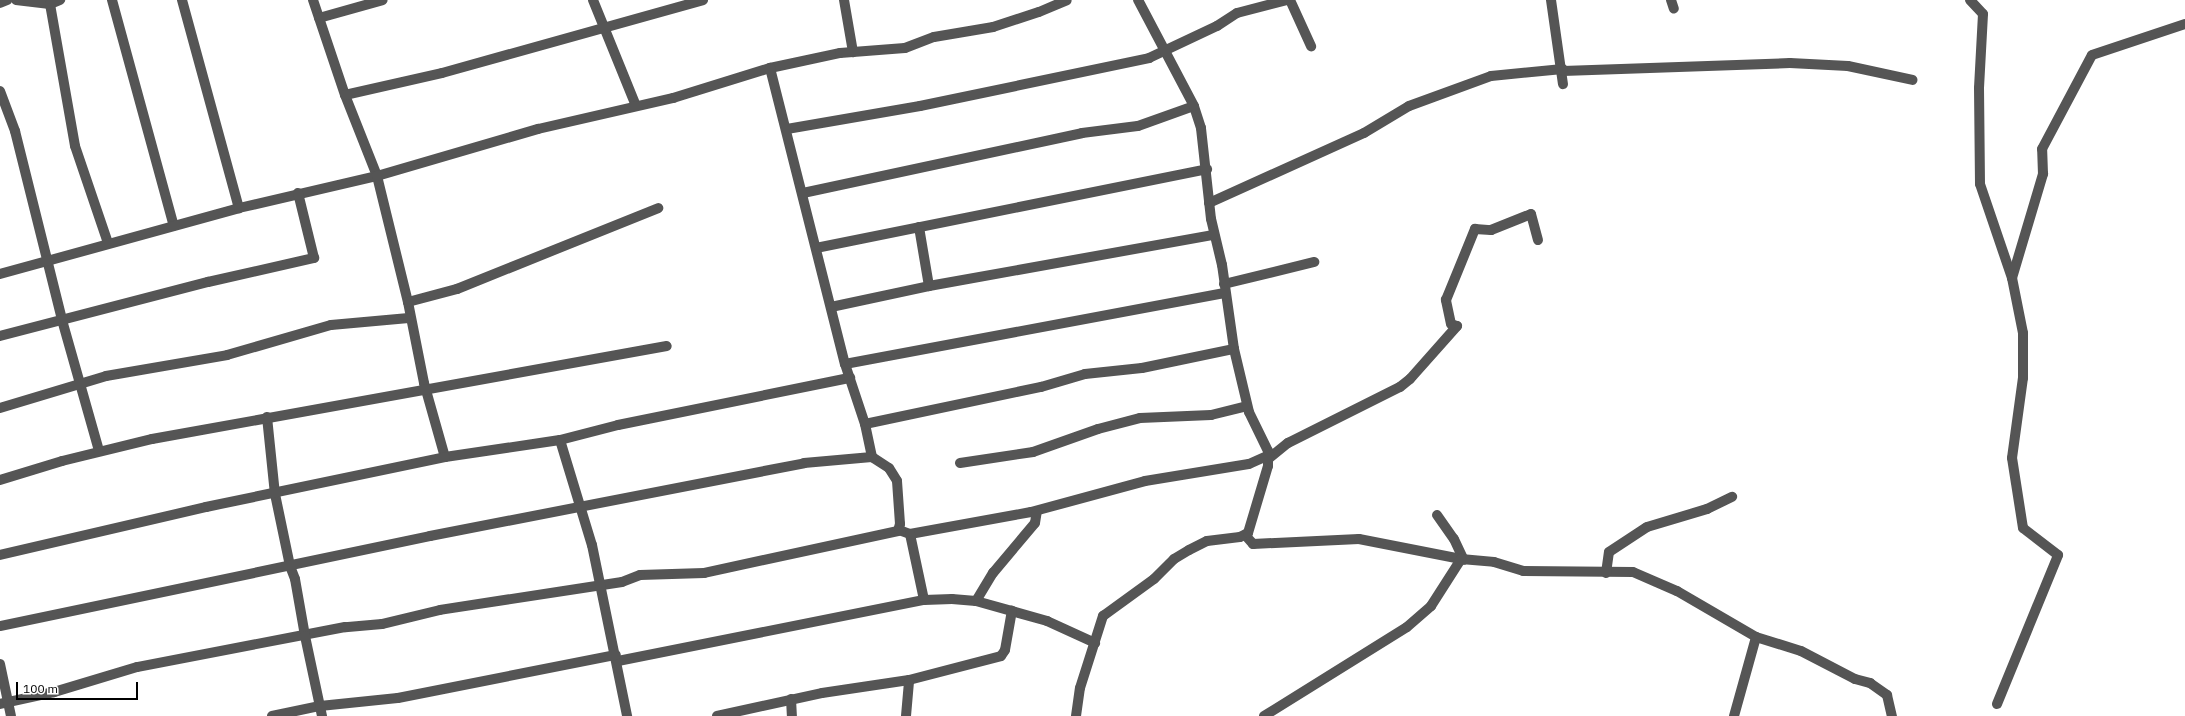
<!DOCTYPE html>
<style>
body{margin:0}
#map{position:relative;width:2185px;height:716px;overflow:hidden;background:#fff;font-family:"IBM Plex Sans",sans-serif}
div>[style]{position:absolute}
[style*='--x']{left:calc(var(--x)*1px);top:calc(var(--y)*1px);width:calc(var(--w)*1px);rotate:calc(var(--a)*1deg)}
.minor>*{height:10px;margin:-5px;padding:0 5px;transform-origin:5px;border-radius:5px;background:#555}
span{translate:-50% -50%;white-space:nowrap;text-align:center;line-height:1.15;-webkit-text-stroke:3.5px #fff;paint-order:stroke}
.scale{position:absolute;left:16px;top:682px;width:122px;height:18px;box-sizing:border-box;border:2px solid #000;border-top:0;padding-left:5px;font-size:12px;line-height:14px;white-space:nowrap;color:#000;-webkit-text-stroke:3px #fff;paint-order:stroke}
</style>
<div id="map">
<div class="minor">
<div style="--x:16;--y:0;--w:34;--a:7"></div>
<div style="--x:50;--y:4;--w:11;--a:-22"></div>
<div style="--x:112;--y:0;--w:234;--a:74.7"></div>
<div style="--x:182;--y:0;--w:216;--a:74.7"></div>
<div style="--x:313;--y:0;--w:100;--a:71.4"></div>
<div style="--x:345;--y:95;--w:87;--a:68.4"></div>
<div style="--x:377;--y:176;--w:130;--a:76.2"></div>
<div style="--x:408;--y:302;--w:83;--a:78.8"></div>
<div style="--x:424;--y:383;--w:77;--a:74.2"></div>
<div style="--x:445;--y:457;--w:116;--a:-8.4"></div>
<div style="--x:560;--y:440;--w:60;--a:-14.5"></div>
<div style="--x:618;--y:425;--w:237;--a:-11.5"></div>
<div style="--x:593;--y:0;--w:114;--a:67.9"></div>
<div style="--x:844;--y:0;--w:53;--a:80.2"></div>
<div style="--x:1290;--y:0;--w:51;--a:65.5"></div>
<div style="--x:1551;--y:0;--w:85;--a:81.9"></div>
<div style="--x:1671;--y:0;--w:9;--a:72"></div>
<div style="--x:1970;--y:0;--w:19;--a:47"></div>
<div style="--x:1983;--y:14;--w:74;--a:93.1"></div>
<div style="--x:1979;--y:88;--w:96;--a:89.4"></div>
<div style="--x:1980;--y:184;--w:99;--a:71.2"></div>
<div style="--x:0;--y:3;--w:8;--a:-23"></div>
<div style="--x:50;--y:4;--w:144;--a:80"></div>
<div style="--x:75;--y:146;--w:102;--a:71.2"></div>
<div style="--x:319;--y:18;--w:66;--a:-15.7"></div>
<div style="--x:770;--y:68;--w:72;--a:-12.1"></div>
<div style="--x:840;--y:53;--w:65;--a:-4.4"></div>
<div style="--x:905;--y:48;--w:31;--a:-21"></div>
<div style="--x:934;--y:37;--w:60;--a:-9.6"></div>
<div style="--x:993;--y:27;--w:48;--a:-18.1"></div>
<div style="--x:1039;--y:12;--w:30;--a:-23"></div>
<div style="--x:1563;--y:71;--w:227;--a:-2"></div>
<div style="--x:1790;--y:63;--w:58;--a:3"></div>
<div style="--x:1848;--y:66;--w:66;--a:12.2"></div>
<div style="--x:0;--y:91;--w:43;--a:69.4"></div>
<div style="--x:15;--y:131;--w:195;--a:76"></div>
<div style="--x:62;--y:320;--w:136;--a:74.2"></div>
<div style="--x:345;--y:95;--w:99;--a:-12.8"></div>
<div style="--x:442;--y:73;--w:271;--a:-15.6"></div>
<div style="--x:787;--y:129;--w:135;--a:-9.8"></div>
<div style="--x:920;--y:106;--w:234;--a:-11.8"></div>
<div style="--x:1149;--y:58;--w:75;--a:-25.2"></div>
<div style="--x:1217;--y:26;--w:24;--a:-33"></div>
<div style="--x:1237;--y:13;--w:52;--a:-14.6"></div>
<div style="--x:803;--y:193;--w:285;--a:-12.1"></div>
<div style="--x:1082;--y:133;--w:56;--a:-7.1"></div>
<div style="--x:1138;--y:126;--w:59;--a:-19.7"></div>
<div style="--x:1209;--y:203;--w:170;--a:-24.3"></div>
<div style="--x:1364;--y:133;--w:52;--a:-31"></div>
<div style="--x:1409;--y:106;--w:87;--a:-20.1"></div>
<div style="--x:1491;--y:76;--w:72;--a:-5.6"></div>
<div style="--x:919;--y:227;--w:60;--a:80.4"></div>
<div style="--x:816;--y:248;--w:399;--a:-11.4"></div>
<div style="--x:0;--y:274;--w:248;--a:-15.4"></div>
<div style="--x:239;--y:208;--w:142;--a:-13.1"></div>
<div style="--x:377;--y:176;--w:168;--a:-16.3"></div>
<div style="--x:538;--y:129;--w:139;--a:-12.9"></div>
<div style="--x:673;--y:98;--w:102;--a:-17.2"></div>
<div style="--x:770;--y:68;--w:305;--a:75.8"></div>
<div style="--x:845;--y:364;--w:63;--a:71.6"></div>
<div style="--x:865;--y:424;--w:34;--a:78"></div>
<div style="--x:872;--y:457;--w:20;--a:33"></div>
<div style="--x:889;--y:468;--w:15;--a:58"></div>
<div style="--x:897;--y:481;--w:43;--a:86"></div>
<div style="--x:900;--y:524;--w:7;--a:106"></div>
<div style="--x:898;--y:531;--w:198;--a:167.8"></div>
<div style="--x:704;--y:573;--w:64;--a:178.2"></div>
<div style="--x:640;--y:575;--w:19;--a:159"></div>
<div style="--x:622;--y:582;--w:184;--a:171.3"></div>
<div style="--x:440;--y:610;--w:60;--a:166.4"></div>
<div style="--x:382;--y:624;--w:37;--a:175"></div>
<div style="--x:345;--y:627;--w:212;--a:169.1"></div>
<div style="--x:137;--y:667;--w:87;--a:163.2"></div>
<div style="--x:54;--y:692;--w:55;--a:167.5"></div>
<div style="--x:1224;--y:284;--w:93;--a:-13.7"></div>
<div style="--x:408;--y:302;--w:51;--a:-14.9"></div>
<div style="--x:457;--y:289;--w:217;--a:-21.9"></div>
<div style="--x:831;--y:307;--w:100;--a:-12.1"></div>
<div style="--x:929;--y:286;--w:289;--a:-10.2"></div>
<div style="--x:0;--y:336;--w:215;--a:-14.6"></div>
<div style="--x:208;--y:282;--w:109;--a:-12.8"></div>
<div style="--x:314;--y:258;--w:67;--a:-103.8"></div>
<div style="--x:845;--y:364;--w:386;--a:-10.6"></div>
<div style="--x:0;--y:408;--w:111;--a:-16.8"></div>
<div style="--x:106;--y:376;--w:123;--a:-9.8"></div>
<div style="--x:227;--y:355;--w:108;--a:-16.1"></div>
<div style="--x:331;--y:325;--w:78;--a:-5.1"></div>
<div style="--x:267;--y:417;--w:77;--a:84.1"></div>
<div style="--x:275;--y:494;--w:74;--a:78.2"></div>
<div style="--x:290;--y:566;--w:14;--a:69"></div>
<div style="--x:295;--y:579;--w:58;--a:80"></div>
<div style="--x:305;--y:636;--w:82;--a:78"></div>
<div style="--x:865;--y:424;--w:180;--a:-11.9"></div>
<div style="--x:1041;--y:387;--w:46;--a:-16.5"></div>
<div style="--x:1085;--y:374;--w:57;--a:-6"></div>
<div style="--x:1142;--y:368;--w:94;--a:-11.7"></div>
<div style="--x:560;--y:440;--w:110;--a:73.1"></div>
<div style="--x:592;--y:545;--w:175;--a:78.4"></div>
<div style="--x:1268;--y:459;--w:26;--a:-39"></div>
<div style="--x:1288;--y:443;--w:125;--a:-26.6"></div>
<div style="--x:1400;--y:387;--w:13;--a:-39"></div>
<div style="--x:1410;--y:379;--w:71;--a:-48.4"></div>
<div style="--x:1457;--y:326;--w:6;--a:-162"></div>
<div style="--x:1451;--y:324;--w:25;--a:-102"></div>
<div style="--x:1446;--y:300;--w:77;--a:-67.8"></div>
<div style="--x:1475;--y:229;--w:16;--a:4"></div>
<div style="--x:1491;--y:230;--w:43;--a:-21.8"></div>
<div style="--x:1531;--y:214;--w:27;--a:75"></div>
<div style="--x:960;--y:463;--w:74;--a:-8.6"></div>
<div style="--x:1033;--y:452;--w:69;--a:-19.5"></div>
<div style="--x:1098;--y:429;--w:43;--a:-14.7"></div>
<div style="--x:1140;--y:418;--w:71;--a:-2.4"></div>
<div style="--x:1211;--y:415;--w:37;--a:-14"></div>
<div style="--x:0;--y:480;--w:65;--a:-17"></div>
<div style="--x:62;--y:461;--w:93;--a:-13.7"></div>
<div style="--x:152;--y:439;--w:523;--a:-10.24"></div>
<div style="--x:1437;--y:515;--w:29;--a:55"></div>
<div style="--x:1454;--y:539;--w:23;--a:65"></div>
<div style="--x:899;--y:530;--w:12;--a:20"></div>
<div style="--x:910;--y:534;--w:123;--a:-10.3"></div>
<div style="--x:1031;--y:512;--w:118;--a:-15.2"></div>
<div style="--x:1145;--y:481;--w:105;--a:-9.3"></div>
<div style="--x:1249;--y:464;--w:22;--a:-24"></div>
<div style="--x:910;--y:534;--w:67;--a:78"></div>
<div style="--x:1245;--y:535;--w:12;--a:48"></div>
<div style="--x:1253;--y:544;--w:106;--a:-2.7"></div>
<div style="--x:1359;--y:539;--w:104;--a:11.1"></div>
<div style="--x:1461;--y:559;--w:33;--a:5"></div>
<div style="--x:1494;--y:562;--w:30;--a:17"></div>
<div style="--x:1523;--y:571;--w:110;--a:0.5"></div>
<div style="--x:1633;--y:572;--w:48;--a:23.4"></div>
<div style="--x:1677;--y:591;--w:91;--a:30.2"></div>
<div style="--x:1756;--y:637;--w:47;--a:17.3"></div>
<div style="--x:1801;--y:651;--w:61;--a:27.4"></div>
<div style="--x:1855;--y:679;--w:16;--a:15"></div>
<div style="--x:1870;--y:683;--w:21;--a:35"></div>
<div style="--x:1887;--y:695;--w:22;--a:77"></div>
<div style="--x:0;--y:555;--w:212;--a:-13.1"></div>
<div style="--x:206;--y:507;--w:244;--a:-11.8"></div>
<div style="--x:1606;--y:573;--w:21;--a:-82"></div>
<div style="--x:1609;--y:552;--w:45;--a:-33.3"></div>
<div style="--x:1647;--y:527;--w:63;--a:-16.7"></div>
<div style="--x:1707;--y:509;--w:28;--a:-26"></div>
<div style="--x:976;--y:601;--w:33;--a:-59"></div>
<div style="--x:993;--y:573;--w:65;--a:-50"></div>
<div style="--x:1035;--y:523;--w:12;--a:-81"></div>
<div style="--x:0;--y:626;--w:439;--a:-11.8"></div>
<div style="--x:430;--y:536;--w:381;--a:-11"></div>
<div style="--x:804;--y:463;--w:68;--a:-5"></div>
<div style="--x:618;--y:661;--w:312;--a:-11.3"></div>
<div style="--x:924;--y:600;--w:28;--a:-2"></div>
<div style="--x:952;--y:599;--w:24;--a:5"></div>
<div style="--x:976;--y:601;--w:74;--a:15.7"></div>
<div style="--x:1047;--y:621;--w:53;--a:24.6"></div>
<div style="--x:0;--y:664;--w:53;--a:78.1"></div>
<div style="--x:791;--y:699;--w:17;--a:87"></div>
<div style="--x:1997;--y:704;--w:161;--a:-67.7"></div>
<div style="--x:2058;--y:555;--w:44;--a:-142.4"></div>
<div style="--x:2023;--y:528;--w:71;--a:-98.9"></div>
<div style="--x:2012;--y:458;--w:81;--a:-82.2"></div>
<div style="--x:2023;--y:378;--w:45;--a:-90"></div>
<div style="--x:2023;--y:333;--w:56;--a:-101.3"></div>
<div style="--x:2012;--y:278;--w:109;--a:-73.4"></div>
<div style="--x:2043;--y:174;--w:25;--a:-92"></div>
<div style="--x:2042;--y:149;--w:106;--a:-62"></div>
<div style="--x:2092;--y:55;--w:98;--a:-18.4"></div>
<div style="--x:272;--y:716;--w:49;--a:-11.8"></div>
<div style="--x:320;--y:706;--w:78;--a:-5.9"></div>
<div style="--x:398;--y:698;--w:222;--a:-11.2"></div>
<div style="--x:717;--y:716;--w:107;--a:-12.4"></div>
<div style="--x:822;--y:693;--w:88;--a:-8.5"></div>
<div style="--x:909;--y:680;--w:95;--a:-14.6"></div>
<div style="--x:1001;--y:656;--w:7;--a:-56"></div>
<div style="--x:1005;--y:650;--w:40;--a:-80"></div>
<div style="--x:906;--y:716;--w:36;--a:-85"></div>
<div style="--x:1076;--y:716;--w:28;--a:-82"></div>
<div style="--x:1080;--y:688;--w:76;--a:-72.3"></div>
<div style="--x:1103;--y:616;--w:63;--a:-36"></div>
<div style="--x:1154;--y:579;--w:28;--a:-45"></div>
<div style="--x:1174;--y:559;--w:17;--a:-31"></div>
<div style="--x:1189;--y:550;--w:20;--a:-27"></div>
<div style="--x:1207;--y:541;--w:33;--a:-7"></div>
<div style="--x:1240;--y:537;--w:9;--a:-27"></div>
<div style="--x:1248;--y:533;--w:70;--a:-73.4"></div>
<div style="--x:1268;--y:466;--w:15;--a:-90"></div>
<div style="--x:1268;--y:451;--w:43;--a:-116"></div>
<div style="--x:1249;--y:412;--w:65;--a:-103.4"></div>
<div style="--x:1234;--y:349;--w:85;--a:-98.1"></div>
<div style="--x:1222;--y:265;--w:47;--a:-103.4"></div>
<div style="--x:1211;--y:219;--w:92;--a:-96.3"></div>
<div style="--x:1201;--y:128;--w:23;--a:-108"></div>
<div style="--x:1194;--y:106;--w:120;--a:-117.8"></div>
<div style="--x:1264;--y:716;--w:168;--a:-31.9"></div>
<div style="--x:1407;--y:627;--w:32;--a:-41"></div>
<div style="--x:1431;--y:606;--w:56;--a:-57.4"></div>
<div style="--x:1734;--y:716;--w:82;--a:-74.4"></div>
</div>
<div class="scale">100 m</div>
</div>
